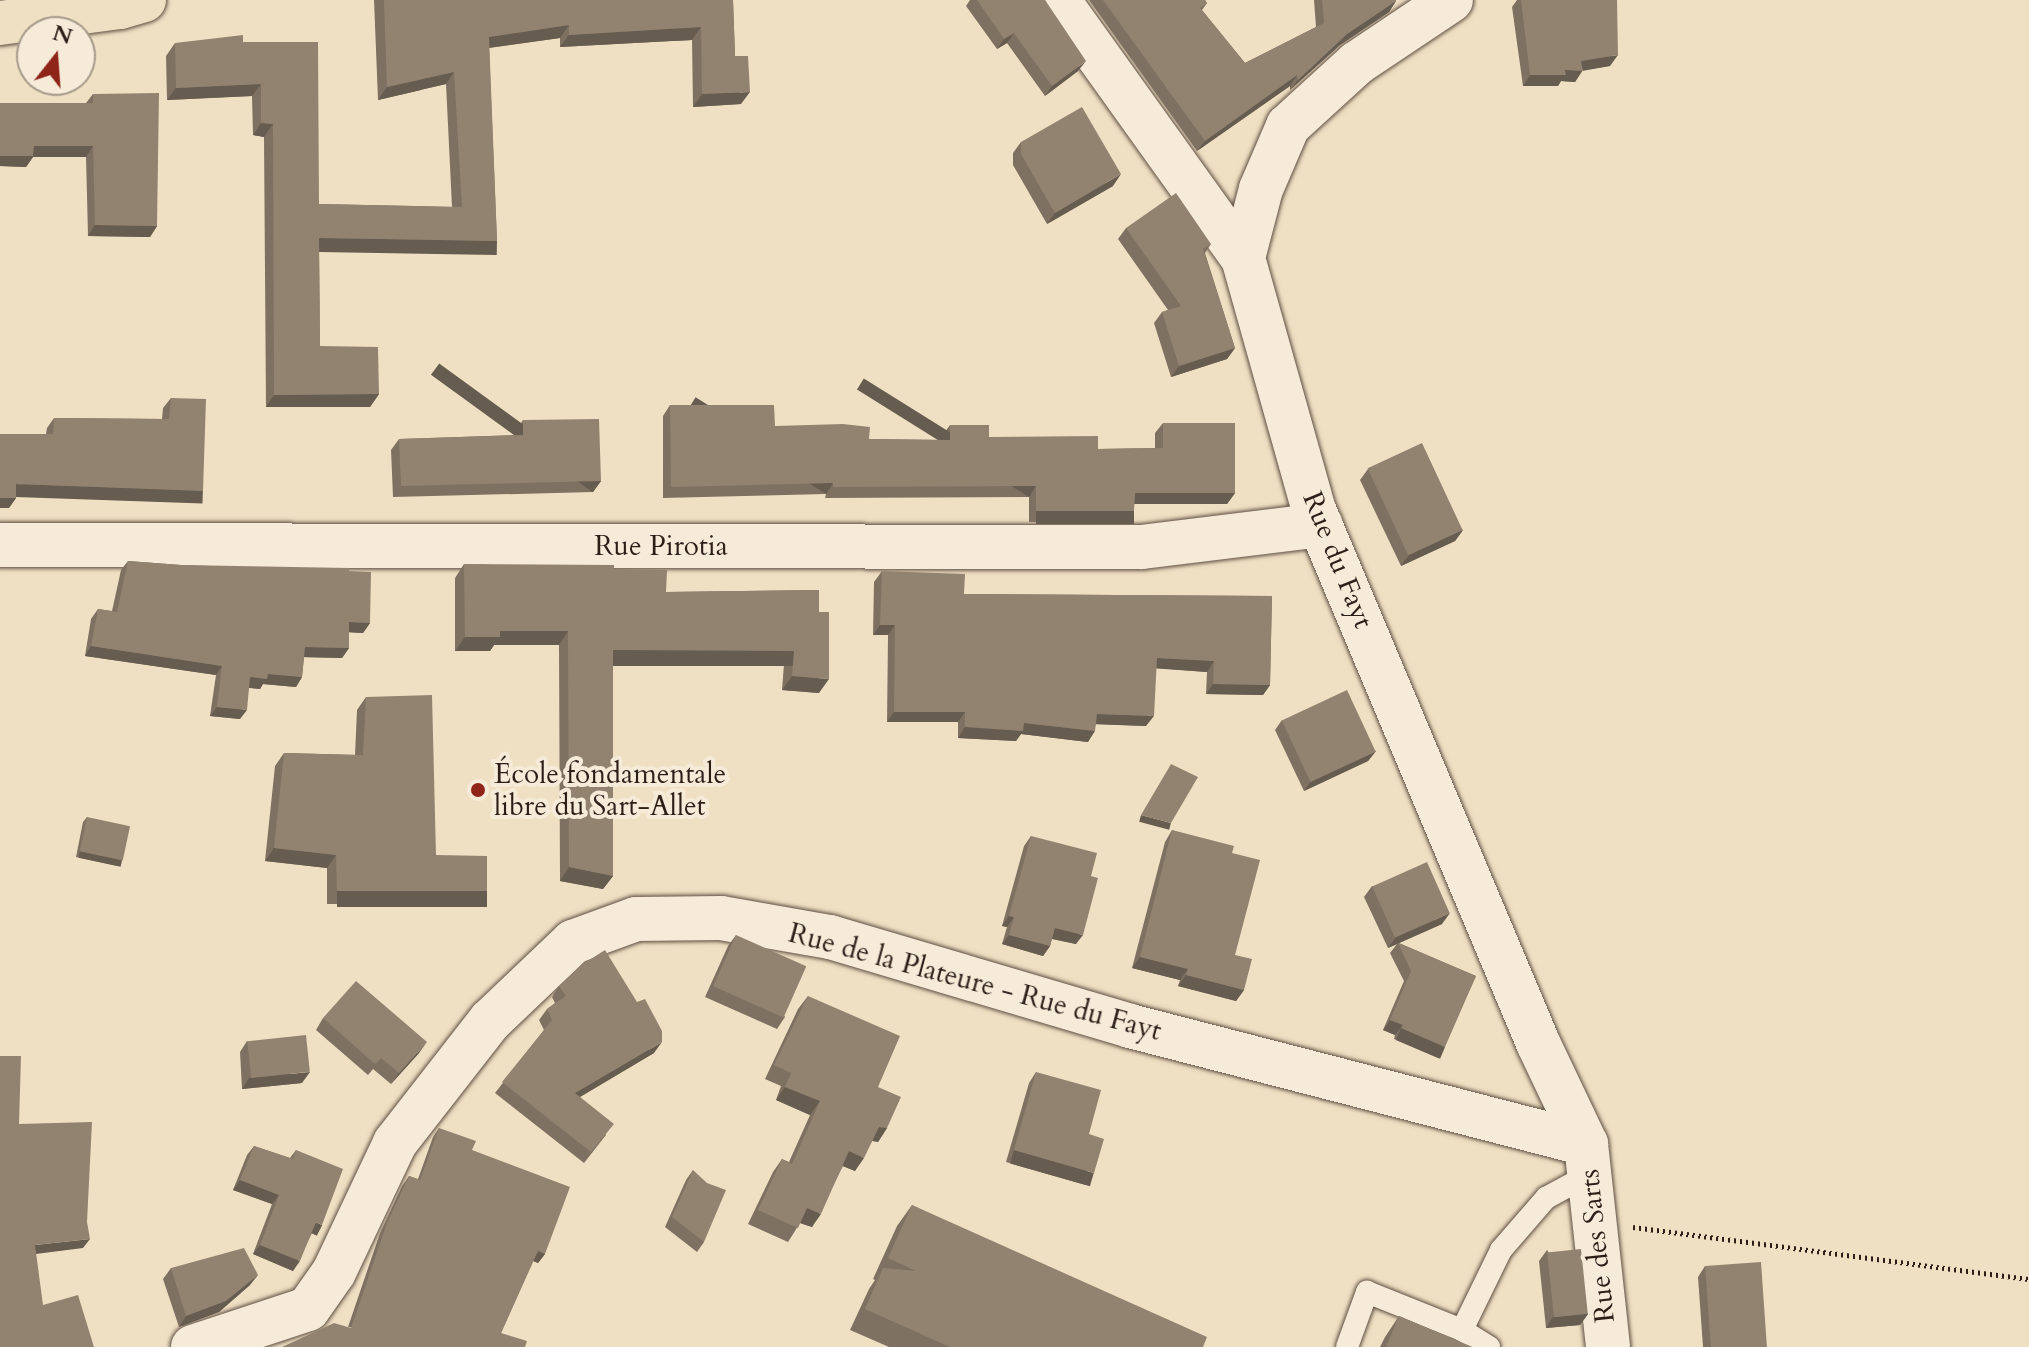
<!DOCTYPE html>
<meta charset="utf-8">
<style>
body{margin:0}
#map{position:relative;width:2029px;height:1347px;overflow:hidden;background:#f0e0c3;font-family:Cardo,serif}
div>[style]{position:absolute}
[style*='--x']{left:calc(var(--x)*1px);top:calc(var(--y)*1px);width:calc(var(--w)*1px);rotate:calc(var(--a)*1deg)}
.path>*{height:5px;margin-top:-2.5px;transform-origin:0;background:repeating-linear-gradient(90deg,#2d1e18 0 2px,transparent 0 6px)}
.roads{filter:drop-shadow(0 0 2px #5e4e43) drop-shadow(0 0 2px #5e4e43)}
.service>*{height:22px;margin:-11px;padding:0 11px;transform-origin:11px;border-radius:11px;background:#f5ebd8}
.minor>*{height:44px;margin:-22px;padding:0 22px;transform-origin:22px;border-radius:22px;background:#f5ebd8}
.primary>*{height:44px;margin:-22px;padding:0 22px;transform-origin:22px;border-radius:22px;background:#f0e0c3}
.wall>*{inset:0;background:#7e7161}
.shaded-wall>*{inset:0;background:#665c4f;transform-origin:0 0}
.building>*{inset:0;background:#928371;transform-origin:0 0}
.dots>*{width:22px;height:22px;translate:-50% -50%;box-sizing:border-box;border:4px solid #f5ebd8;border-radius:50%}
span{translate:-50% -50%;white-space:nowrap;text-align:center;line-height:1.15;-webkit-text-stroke:8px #f5ebd8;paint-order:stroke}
.street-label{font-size:28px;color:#2d1e18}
.poi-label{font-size:28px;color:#2d1e18}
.left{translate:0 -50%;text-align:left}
.north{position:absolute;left:16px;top:16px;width:80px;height:80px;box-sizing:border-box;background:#f5ebd8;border:2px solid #a5998b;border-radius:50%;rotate:17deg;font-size:22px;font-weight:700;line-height:32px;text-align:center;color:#2d1e18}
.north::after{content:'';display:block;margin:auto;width:28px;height:36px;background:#8f2418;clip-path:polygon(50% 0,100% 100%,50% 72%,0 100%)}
</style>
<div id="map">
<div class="path">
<div style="--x:1633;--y:1227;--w:399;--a:7.5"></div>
</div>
<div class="roads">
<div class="service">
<div style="--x:1462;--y:1330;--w:32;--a:32"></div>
<div style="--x:1347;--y:1347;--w:59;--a:-70"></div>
<div style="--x:1367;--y:1292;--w:102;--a:21.8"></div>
<div style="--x:1462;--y:1330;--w:89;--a:-64"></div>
<div style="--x:1501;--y:1250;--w:69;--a:-49.1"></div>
<div style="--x:1546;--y:1198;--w:50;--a:-28.6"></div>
</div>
<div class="minor">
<div style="--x:1058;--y:0;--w:317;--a:54.4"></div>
<div style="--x:1243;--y:258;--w:262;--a:74.3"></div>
<div style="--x:1314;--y:510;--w:578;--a:67.2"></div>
<div style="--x:1538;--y:1043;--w:112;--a:64.6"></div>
<div style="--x:1586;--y:1144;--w:204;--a:83.8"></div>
<div style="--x:1243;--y:258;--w:71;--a:-75.4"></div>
<div style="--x:1261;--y:189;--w:69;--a:-66.8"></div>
<div style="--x:1288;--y:126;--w:93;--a:-42.4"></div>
<div style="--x:1357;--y:63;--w:113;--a:-33.8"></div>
<div style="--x:0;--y:545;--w:1142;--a:0.1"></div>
<div style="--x:1142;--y:547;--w:180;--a:-7"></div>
<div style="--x:193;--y:1347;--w:121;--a:-18.3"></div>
<div style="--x:308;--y:1309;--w:45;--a:-54.9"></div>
<div style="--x:334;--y:1272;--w:143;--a:-64.7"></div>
<div style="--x:395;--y:1143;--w:155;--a:-52.1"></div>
<div style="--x:490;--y:1021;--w:115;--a:-43.6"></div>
<div style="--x:573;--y:942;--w:67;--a:-20.1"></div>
<div style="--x:636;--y:919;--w:85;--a:-0.7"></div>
<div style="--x:721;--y:918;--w:111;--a:9.9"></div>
<div style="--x:830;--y:937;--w:313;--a:16.5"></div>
<div style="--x:1130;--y:1026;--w:471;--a:14.5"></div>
</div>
<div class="primary">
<div style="--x:0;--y:23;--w:121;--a:-7.6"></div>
<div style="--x:120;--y:7;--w:25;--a:-16"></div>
</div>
</div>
<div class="wall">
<div style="clip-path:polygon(374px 0,733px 0,735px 56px,741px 104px,693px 107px,692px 40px,560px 47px,560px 38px,489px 48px,497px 241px,488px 253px,319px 250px,320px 346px,379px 394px,370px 407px,266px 407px,264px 137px,253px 135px,252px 96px,167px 100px,166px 56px,175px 43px,243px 42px,319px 204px,452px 207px,446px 84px,378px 100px)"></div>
<div style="clip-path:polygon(970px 0,1045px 0,1078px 71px,1045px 96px,1007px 43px,997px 49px,966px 6px)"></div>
<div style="clip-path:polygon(1089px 0,1205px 0,1207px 3px,1202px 10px,1245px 63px,1316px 27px,1314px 0,1396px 0,1396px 1px,1389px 12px,1340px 45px,1290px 90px,1290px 86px,1197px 151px)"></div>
<div style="clip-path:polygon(1517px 0,1617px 0,1610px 66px,1583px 70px,1575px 82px,1561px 81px,1558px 86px,1523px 86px,1512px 7px)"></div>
<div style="clip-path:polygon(93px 94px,157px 226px,150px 237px,88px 236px,86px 157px,33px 157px,26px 167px,0 166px,86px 103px)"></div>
<div style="clip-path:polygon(1021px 142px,1113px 186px,1047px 224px,1013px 165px,1013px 153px)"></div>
<div style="clip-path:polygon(1126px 228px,1211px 244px,1205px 253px,1235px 348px,1227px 359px,1171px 377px,1154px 323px,1162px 312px,1168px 310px,1118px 239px)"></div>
<div style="clip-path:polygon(171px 398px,203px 491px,196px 502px,16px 495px,16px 498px,9px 508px,46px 434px,47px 428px,54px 418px,162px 419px,163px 408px)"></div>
<div style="clip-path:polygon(670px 405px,775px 426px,869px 439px,942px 440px,942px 436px,950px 425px,989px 437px,1098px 449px,1155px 448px,1155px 433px,1163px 423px,1235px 493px,1227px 504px,1134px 504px,1127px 522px,1029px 522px,1029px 497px,825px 498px,826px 494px,663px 498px,663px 416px)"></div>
<div style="clip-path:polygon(523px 420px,601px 481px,593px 492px,393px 497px,391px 450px,399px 439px,515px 435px,515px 432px)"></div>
<div style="clip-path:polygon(1368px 469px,1463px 530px,1455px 541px,1401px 566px,1360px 480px)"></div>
<div style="clip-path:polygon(128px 561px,181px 565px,349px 571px,370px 623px,363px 633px,349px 632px,349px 648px,342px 658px,304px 657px,302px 677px,296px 687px,263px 684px,260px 689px,249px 688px,240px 719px,210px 716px,216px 675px,85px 656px,91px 619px,98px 609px,112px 611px,121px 570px)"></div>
<div style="clip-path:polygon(464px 564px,614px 569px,666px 592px,819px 590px,819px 693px,782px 690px,784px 664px,613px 663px,613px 876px,603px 889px,560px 881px,559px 645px,494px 645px,490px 651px,455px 651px,455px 578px)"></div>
<div style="clip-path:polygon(882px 571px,964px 594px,1272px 596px,1270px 685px,1263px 695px,1206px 694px,1207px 672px,1156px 668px,1146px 726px,1096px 724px,1088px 742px,1021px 734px,1016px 741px,958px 738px,958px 722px,887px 722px,888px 635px,873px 635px,874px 582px)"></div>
<div style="clip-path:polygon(366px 697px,436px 855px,478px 904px,327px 904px,327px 868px,265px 861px,275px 766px,284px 753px,355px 755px,357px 710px)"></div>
<div style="clip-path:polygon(1282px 720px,1376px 751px,1368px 761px,1304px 791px,1275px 730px)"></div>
<div style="clip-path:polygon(87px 817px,122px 860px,118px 866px,76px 857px,83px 822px)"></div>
<div style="clip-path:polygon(1172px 830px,1232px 853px,1235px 955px,1244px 990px,1236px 1001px,1178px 986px,1180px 980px,1132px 968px,1165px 842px)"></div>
<div style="clip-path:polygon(1031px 836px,1091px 876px,1076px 944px,1052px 939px,1050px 946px,1043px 956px,1002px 944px,1007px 927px,1002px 926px,1024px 846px)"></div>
<div style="clip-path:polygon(1372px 886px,1442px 924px,1399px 943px,1476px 976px,1438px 1058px,1394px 1039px,1395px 1035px,1383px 1030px,1404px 981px,1390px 953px,1397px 944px,1388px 948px,1364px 897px)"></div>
<div style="clip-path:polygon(736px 935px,785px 1017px,777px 1029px,705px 997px,728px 946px)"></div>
<div style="clip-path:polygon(559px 986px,654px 1053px,580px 1097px,606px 1135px,584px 1163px,495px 1093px,544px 1030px,539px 1020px,547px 1009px,555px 1003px,552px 997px)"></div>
<div style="clip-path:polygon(808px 996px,878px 1087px,887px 1128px,878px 1142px,872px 1141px,855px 1171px,843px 1166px,812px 1227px,800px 1223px,788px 1242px,748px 1224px,773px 1172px,782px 1159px,789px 1162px,810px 1115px,776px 1100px,781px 1086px,765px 1079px,798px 1009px)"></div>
<div style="clip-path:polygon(323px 1018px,419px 1053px,391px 1084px,373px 1069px,368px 1075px,316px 1030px)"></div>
<div style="clip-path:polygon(247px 1041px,302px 1083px,242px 1089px,240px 1052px)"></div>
<div style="clip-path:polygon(1036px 1072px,1089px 1134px,1086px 1185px,1006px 1162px,1029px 1083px)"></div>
<div style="clip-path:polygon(439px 1128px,472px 1150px,545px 1254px,538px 1263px,533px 1261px,501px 1333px,525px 1347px,348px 1327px,380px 1233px,402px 1186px,409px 1176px,418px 1179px,433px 1137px)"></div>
<div style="clip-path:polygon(254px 1146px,290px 1158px,296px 1150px,316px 1235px,312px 1233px,293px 1271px,253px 1254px,272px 1204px,233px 1190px,247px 1155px)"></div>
<div style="clip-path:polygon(693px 1170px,704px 1242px,697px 1252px,665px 1227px,686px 1180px)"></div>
<div style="clip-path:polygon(912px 1205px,1203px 1347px,889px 1347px,850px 1330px,869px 1289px,875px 1280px,873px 1279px,897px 1226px)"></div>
<div style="clip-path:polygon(1547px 1250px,1588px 1314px,1580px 1325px,1546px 1328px,1539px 1261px)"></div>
<div style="clip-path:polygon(1705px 1266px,1767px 1347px,1703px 1347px,1698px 1277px)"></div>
<div style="clip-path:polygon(171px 1268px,250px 1285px,219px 1312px,179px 1327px,163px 1279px)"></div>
<div style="clip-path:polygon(1399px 1316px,1472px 1347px,1380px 1347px,1385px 1337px)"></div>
</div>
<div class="shaded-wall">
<div style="clip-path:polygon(1396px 1px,1389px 12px,1340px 45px,1290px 90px,1298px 80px,1347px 34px)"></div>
<div style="clip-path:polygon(569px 25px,560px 38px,480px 49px,489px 37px)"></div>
<div style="clip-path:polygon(701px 27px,692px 40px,560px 47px,569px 35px)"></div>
<div style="clip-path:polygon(1014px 33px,1007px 43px,997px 49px,1004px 39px)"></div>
<div style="clip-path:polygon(1618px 55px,1610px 66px,1582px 71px,1575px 82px,1561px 81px,1558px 86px,1523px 86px,1530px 75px,1565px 70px,1581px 61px)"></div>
<div style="clip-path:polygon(1086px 61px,1078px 71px,1045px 96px,1052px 86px)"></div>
<div style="clip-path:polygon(454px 72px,446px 84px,378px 100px,387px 87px)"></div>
<div style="clip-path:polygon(1297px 75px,1290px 86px,1197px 151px,1205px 141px)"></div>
<div style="clip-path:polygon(261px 84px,252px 96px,167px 100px,176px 88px)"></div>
<div style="clip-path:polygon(750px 92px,741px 104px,693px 107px,702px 94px)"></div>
<div style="clip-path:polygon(261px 123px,273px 124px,264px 137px,253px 135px)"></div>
<div style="clip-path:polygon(34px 146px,93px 146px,86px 157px,33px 157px,26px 167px,0 166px,0 156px)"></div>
<div style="clip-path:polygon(1121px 174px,1113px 186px,1047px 224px,1055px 213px)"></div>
<div style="clip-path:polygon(95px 225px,157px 226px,150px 237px,88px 236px)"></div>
<div style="left:319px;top:238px;width:178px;height:14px;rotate:1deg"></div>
<div style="clip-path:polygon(1235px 348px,1227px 359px,1171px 377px,1179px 366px)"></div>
<div style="clip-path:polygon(379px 394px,370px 407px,266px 407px,274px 395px)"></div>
<div style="left:601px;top:481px;width:14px;height:200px;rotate:126deg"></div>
<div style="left:833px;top:483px;width:13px;height:162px;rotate:122deg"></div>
<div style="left:16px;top:484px;width:187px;height:13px;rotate:2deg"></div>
<div style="left:1036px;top:486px;width:13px;height:203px;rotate:122deg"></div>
<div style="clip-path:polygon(1135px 493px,1235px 493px,1227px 504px,1127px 504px)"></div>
<div style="clip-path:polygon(0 498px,16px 498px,9px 508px,0 508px)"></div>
<div style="left:1036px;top:511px;width:98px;height:13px"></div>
<div style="clip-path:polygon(1463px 530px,1455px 541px,1401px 566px,1409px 555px)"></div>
<div style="clip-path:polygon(349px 622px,370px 623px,363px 633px,342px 632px)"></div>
<div style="clip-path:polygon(880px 625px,895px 625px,888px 635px,873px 635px)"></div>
<div style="clip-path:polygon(500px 631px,568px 631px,559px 645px,494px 645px,490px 651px,455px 651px,465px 637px)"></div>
<div style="clip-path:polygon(91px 646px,222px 666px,216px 675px,85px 656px)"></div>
<div style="clip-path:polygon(305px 647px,349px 648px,342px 658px,298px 657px)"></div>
<div style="left:613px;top:650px;width:181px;height:16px"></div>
<div style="clip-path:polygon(1157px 658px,1214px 661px,1207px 672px,1150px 668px)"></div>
<div style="clip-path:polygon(268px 674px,302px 677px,296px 687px,263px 684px,260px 689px,243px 687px,250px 677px)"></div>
<div style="clip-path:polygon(792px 676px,829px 679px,819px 693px,782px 690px)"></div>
<div style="clip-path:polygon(1213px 684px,1270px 685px,1263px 695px,1206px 694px)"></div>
<div style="clip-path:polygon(217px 707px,247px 710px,240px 719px,210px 716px)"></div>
<div style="clip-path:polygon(894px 712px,965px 712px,958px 722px,887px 722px)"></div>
<div style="clip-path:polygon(1097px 714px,1154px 716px,1146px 726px,1090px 724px)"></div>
<div style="clip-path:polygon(1024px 723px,1095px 731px,1088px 742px,1021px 734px,1016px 741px,958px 738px,965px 727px)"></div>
<div style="clip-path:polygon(1376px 751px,1368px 761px,1304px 791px,1311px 781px)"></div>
<div style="left:1141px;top:815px;width:31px;height:7px;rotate:15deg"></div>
<div style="clip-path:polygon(274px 848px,336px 855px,327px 868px,265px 861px)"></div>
<div style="left:80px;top:851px;width:43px;height:7px;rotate:12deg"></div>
<div style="clip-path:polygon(569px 867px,613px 876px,603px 889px,560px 881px)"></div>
<div style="left:337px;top:891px;width:150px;height:16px"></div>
<div style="clip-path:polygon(1450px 913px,1442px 924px,1388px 948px,1396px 937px)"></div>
<div style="clip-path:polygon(1009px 916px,1014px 917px,1007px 927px,1002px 926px)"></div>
<div style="clip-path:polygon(1055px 928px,1083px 935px,1076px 944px,1048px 938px)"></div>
<div style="clip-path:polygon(1009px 935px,1050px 946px,1043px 956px,1002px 944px)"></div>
<div style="clip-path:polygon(1140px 957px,1188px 969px,1180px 980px,1132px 968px)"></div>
<div style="clip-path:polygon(1186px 975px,1244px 990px,1236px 1001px,1178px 986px)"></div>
<div style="clip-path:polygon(1390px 1020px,1403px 1025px,1395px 1035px,1383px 1030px)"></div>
<div style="left:1401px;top:1028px;width:48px;height:13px;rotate:23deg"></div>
<div style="clip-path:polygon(427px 1042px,419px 1053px,391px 1084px,399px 1073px)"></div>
<div style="clip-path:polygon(662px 1042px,654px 1053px,568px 1104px,575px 1093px)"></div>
<div style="clip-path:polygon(310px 1072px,302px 1083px,242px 1089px,249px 1078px)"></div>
<div style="clip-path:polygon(785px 1087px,820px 1101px,810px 1115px,776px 1100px)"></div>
<div style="clip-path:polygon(879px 1127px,887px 1128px,878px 1142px,870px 1140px)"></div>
<div style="left:1014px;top:1150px;width:83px;height:14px;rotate:16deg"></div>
<div style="clip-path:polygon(849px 1151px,864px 1158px,855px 1171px,840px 1165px)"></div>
<div style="clip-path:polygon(240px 1180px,279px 1195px,272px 1204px,233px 1190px)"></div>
<div style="clip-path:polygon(807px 1208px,821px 1214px,812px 1227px,797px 1222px)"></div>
<div style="left:316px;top:1222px;width:7px;height:12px;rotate:27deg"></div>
<div style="clip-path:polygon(90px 1239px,83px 1248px,28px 1255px,35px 1245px)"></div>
<div style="clip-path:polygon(260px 1245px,300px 1261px,293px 1271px,253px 1254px)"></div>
<div style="clip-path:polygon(538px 1251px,545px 1254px,538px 1263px,531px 1260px)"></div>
<div style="clip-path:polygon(258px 1275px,250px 1285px,219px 1312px,179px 1327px,186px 1316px)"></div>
<div style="clip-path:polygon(1588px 1314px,1580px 1325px,1546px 1328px,1553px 1317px)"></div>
</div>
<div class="building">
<div style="clip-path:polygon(384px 0,733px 0,735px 56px,748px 56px,750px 92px,702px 94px,701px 27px,569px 35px,569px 25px,489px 37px,497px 241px,319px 238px,320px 346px,378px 347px,379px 394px,274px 395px,273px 124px,261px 123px,261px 84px,176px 88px,175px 43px,243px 35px,243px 42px,318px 42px,319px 204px,462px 207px,454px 72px,387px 87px)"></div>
<div style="clip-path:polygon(977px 0,1045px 0,1086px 61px,1052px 86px,1014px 33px,1004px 39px)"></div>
<div style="clip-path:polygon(1103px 0,1205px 0,1207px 3px,1200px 8px,1245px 63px,1324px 23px,1322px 0,1396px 0,1396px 1px,1347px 34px,1298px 80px,1297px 75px,1205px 141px)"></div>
<div style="clip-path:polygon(1521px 0,1617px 0,1618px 55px,1581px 61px,1583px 71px,1565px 70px,1566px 75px,1530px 75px)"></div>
<div style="clip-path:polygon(159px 93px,157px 226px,95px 225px,93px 146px,34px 146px,33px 156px,0 156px,0 103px,93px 103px,93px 94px)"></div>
<div style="clip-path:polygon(1082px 107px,1121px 174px,1055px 213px,1021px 154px,1021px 142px)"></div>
<div style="clip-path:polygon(1176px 193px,1211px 244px,1203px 249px,1235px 348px,1179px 366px,1162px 312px,1181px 306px,1126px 228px)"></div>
<div style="clip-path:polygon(171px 398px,206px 399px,203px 491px,16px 484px,16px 498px,0 498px,0 434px,53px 434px,54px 418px,169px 419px)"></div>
<div style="clip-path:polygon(670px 405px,774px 405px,775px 426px,843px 424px,870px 427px,869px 439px,950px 440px,950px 425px,989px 425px,989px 437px,1098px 436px,1098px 449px,1163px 448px,1163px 423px,1235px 423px,1235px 493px,1135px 493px,1134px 511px,1036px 511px,1036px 486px,833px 487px,833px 483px,671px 487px)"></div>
<div style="clip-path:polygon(599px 419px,601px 481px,401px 486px,399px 439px,523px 435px,523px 420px)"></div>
<div style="left:1422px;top:443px;width:96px;height:60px;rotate:65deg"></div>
<div style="clip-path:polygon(128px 561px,181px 565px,349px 568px,349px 571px,371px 572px,370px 623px,349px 622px,349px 648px,305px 647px,302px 677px,268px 674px,267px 679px,250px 677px,247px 710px,217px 707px,222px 666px,91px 646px,98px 609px,117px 612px)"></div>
<div style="clip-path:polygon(464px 564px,614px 565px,614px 569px,667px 570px,666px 592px,819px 590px,819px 612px,829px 612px,829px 679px,792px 676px,794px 651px,613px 650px,613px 876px,569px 867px,568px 631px,500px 631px,500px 637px,465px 637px)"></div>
<div style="clip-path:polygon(882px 571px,965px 574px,964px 594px,1272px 596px,1270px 685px,1213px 684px,1214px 661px,1157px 658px,1154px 716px,1097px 714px,1095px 731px,1024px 723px,1023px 731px,965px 727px,965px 712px,894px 712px,895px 625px,880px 625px)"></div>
<div style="left:1347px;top:690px;width:68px;height:72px;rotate:65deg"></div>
<div style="clip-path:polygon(432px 695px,436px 855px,487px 856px,487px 891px,337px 891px,336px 855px,274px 848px,284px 753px,363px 755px,366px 697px)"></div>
<div style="clip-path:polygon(1171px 764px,1198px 777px,1171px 823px,1141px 815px)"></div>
<div style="left:87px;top:817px;width:44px;height:35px;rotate:12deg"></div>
<div style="clip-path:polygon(1172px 830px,1234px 846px,1232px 853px,1260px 860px,1235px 955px,1252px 959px,1244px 990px,1186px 975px,1188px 969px,1140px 957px)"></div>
<div style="clip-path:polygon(1031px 836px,1097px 853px,1091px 876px,1098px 878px,1083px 935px,1055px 928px,1050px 946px,1009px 935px,1014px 917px,1009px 916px)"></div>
<div style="left:1427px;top:862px;width:56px;height:60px;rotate:66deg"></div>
<div style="left:736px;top:935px;width:77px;height:56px;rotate:24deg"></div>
<div style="clip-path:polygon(1398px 943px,1476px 976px,1445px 1047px,1401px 1028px,1403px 1025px,1390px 1020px,1411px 971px)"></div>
<div style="clip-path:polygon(605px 950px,637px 1002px,645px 999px,662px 1031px,662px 1042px,575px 1093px,614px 1124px,591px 1152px,502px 1082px,552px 1020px,547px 1009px,566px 996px,559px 986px,583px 964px)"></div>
<div style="clip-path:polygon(356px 981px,427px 1042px,399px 1073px,381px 1058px,375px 1064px,323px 1018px)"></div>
<div style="clip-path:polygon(808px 996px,900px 1036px,878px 1087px,901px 1097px,887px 1128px,879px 1127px,864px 1158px,849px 1151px,821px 1214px,807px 1208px,798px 1228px,758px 1210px,782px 1159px,792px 1164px,820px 1101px,785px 1087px,791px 1073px,774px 1065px)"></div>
<div style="left:306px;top:1035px;width:37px;height:59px;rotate:84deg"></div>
<div style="clip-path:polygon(0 1056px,21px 1056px,19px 1124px,92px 1122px,87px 1222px,90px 1239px,35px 1245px,43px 1305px,78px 1295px,94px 1347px,0 1347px)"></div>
<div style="clip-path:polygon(1036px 1072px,1101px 1090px,1089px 1134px,1104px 1139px,1094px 1173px,1014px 1150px)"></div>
<div style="clip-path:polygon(439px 1128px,476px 1141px,472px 1150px,570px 1187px,545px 1254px,538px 1251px,501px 1333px,527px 1341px,525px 1347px,282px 1347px,334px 1323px,351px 1328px,387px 1223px,409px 1176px,420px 1180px)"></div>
<div style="clip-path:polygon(254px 1146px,293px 1159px,296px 1150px,343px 1169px,322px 1225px,316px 1222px,300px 1261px,260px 1245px,279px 1195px,240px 1180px)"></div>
<div style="clip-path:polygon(693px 1170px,707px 1183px,726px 1190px,704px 1242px,672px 1217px)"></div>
<div style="clip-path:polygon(912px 1205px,1207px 1337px,1203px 1347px,950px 1347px,865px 1309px,883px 1268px,916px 1271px,888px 1258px)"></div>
<div style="clip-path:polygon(244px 1248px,258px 1275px,226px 1301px,186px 1316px,171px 1268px)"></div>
<div style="left:1581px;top:1249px;width:65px;height:34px;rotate:84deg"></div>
<div style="left:1761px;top:1262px;width:85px;height:56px;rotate:86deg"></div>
<div style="clip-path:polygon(1399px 1316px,1472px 1347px,1386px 1347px)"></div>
</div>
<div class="dots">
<div style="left:478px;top:790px;background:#8f2418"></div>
</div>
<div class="street-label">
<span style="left:661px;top:546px">Rue Pirotia</span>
<span style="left:1338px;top:560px;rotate:68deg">Rue du Fayt</span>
<span style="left:975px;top:982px;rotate:15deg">Rue de la Plateure - Rue du Fayt</span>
<span style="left:1597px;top:1246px;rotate:-96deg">Rue des Sarts</span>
</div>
<div class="poi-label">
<span class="left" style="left:494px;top:790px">École fondamentale<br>libre du Sart-Allet</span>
</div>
<div class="north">N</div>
</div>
